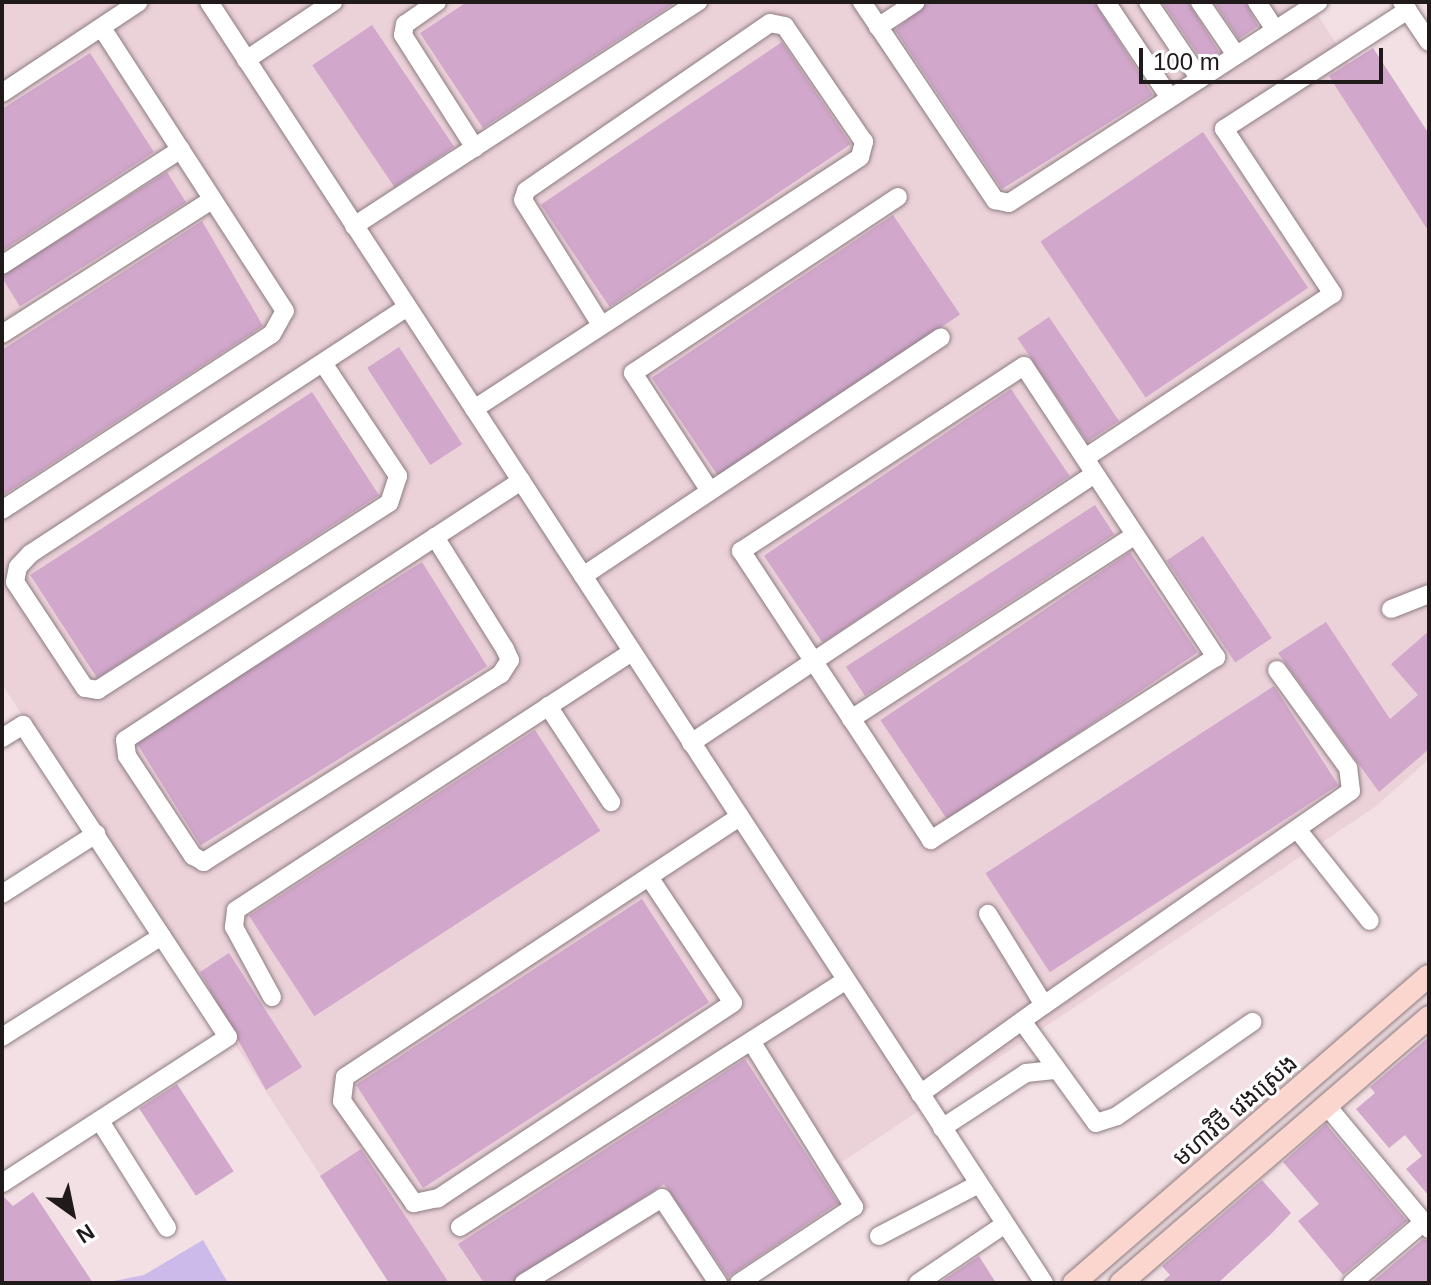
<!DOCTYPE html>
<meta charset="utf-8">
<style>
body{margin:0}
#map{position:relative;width:1431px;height:1285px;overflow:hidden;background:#f2e0e4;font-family:Arial,"Noto Sans Khmer",sans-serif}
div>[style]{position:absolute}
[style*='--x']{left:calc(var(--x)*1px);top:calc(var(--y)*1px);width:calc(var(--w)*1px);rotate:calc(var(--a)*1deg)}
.built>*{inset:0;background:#ebd1d8}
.water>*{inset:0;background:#ccbaea}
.building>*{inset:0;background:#d1a7cb;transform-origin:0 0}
.roads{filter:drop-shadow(0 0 2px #8c7c80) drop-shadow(0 0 2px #8c7c80)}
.minor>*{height:18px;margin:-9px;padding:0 9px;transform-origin:9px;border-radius:9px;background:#fff}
.major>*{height:22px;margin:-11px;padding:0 11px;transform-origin:11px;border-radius:11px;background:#fad6ce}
span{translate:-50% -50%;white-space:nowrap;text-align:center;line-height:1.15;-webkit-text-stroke:6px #fff;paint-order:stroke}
.street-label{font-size:24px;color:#201a1b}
.frame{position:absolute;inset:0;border:4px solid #201a1b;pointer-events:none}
.north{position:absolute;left:32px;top:1173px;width:80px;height:80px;-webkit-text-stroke:6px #fff;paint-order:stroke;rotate:147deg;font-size:22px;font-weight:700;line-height:32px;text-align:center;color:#201a1b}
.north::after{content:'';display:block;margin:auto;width:28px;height:36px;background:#201a1b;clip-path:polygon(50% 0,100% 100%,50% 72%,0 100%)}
.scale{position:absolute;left:1139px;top:48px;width:244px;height:36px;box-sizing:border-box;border:4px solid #201a1b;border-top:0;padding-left:10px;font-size:24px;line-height:28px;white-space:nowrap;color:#201a1b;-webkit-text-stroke:6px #fff;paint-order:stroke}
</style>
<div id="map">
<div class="built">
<div style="clip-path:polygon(2px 2px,1309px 2px,1429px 186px,1429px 759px,1375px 807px,842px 1162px,871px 1207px,745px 1283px,704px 1283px,659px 1215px,556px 1283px,390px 1283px,2px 684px)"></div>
</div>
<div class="water">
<div style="clip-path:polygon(203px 1240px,228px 1283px,104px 1283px,144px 1275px)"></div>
</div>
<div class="building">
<div style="clip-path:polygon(467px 2px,676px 2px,483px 128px,420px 33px)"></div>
<div style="clip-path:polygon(928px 2px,1094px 2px,1153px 95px,1002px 189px,895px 30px)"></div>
<div style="clip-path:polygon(1162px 2px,1188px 2px,1219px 52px,1203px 62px)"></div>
<div style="clip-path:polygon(1214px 2px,1245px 2px,1258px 26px,1239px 39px)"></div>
<div style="left:372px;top:25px;width:147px;height:72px;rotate:56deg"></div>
<div style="left:782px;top:42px;width:123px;height:291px;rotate:56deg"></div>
<div style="clip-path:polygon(1373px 48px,1429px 134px,1429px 232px,1329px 76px)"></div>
<div style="clip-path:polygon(90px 53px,154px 152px,2px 251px,2px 109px)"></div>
<div style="left:1203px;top:132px;width:188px;height:196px;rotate:56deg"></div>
<div style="left:167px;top:172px;width:36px;height:196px;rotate:58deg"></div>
<div style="left:893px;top:215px;width:120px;height:291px;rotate:56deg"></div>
<div style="clip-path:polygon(202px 221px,263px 326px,2px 496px,2px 350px)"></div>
<div style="left:1049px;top:317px;width:125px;height:38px;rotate:56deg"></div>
<div style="left:399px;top:347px;width:116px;height:38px;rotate:57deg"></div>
<div style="left:1011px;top:389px;width:105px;height:298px;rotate:56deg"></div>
<div style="left:312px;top:392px;width:123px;height:336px;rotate:57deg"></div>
<div style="left:1095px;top:505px;width:35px;height:297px;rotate:57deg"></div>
<div style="left:1203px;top:536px;width:123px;height:44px;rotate:56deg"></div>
<div style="left:1130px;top:552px;width:121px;height:301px;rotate:56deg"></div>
<div style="left:422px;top:562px;width:123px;height:338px;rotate:58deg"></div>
<div style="clip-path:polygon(1326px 622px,1390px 719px,1418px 695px,1391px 664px,1429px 631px,1429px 749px,1379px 792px,1278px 653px)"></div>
<div style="left:1274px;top:686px;width:118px;height:344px;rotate:57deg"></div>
<div style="left:535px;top:730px;width:120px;height:341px;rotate:57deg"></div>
<div style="left:642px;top:899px;width:123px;height:341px;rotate:57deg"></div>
<div style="clip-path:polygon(229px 953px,302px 1067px,266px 1090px,200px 972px)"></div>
<div style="clip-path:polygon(1429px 1037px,1429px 1196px,1406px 1169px,1422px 1156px,1405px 1135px,1389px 1148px,1356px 1109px,1375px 1093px,1370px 1087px)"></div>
<div style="clip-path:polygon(745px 1059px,838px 1203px,728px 1277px,664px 1184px,512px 1283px,484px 1283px,458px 1244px)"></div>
<div style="left:177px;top:1084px;width:104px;height:45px;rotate:57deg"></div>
<div style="clip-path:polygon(1326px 1124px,1407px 1221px,1343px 1275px,1298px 1221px,1319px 1204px,1283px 1162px)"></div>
<div style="clip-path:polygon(361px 1149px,417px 1234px,449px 1283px,389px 1283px,320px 1176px)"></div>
<div style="clip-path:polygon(1262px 1180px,1291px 1213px,1271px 1234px,1218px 1283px,1161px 1283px,1170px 1275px,1162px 1266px)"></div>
<div style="clip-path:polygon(33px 1192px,93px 1283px,2px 1283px,2px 1195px,13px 1206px)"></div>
<div style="clip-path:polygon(1423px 1239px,1429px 1241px,1429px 1283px,1371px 1283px)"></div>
<div style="clip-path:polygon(979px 1256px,996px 1283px,939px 1283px)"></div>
</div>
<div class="roads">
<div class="minor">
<div style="--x:209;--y:2;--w:1529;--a:56.9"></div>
<div style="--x:437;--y:2;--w:39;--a:145"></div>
<div style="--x:405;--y:24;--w:11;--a:100"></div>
<div style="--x:403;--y:35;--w:134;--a:57.5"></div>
<div style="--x:862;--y:2;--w:239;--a:56.1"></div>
<div style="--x:995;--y:200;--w:14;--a:12"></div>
<div style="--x:1009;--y:203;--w:369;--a:-33"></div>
<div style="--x:1106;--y:2;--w:115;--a:56.3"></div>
<div style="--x:1148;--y:2;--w:93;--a:56"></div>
<div style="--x:1200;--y:2;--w:64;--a:55.8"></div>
<div style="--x:1257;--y:2;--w:33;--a:57"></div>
<div style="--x:1402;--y:2;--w:48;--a:56"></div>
<div style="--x:878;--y:27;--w:45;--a:-33.3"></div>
<div style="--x:246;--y:60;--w:105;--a:-33.7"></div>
<div style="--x:2;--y:93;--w:164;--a:-33.6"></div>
<div style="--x:354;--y:226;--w:411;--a:-33.1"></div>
<div style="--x:2;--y:265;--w:213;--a:-32.9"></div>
<div style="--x:2;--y:334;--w:250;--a:-32.6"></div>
<div style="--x:323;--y:363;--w:136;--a:56.4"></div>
<div style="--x:398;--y:476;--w:28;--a:108"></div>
<div style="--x:389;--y:503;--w:346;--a:147.3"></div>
<div style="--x:98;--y:690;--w:13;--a:-171"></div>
<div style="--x:85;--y:688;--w:127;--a:-123.4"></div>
<div style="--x:15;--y:582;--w:15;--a:-79"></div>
<div style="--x:18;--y:567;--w:18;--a:-47"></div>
<div style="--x:30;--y:554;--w:451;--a:-33.2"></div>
<div style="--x:1024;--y:366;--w:349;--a:56.6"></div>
<div style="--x:1216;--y:657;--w:339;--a:147.3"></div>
<div style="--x:931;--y:840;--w:346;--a:-123.3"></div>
<div style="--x:741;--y:551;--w:338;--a:-33.2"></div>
<div style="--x:474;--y:409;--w:461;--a:-33.1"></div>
<div style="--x:860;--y:157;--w:16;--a:-75"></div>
<div style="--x:864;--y:142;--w:140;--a:-124.3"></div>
<div style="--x:785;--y:26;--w:15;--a:-169"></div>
<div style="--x:770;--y:23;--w:296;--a:145.5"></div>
<div style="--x:526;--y:191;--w:9;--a:108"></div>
<div style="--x:523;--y:200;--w:147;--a:58"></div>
<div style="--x:1085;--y:458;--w:297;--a:-33.5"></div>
<div style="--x:1333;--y:294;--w:198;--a:-123.4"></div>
<div style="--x:1224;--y:129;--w:219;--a:-32.9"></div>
<div style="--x:710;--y:491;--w:141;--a:-123.1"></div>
<div style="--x:633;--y:373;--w:318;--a:-33.6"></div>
<div style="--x:2;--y:510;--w:322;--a:-33.1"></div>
<div style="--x:272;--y:334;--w:26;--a:-61"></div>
<div style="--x:285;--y:311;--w:337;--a:-122.9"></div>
<div style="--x:435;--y:537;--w:132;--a:58"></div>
<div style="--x:505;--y:649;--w:12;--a:66"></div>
<div style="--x:510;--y:660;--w:17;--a:123"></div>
<div style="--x:501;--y:674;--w:352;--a:147.7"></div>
<div style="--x:204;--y:862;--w:13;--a:-151"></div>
<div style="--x:193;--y:856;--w:120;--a:-123.4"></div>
<div style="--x:127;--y:756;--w:16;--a:-97"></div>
<div style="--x:125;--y:740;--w:371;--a:-33.2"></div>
<div style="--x:435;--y:537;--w:103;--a:-33.1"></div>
<div style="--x:583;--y:576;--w:430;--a:-33.7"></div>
<div style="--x:1391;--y:609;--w:41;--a:-21.5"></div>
<div style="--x:548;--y:706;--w:115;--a:56.7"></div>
<div style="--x:851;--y:719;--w:338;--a:-32.9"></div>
<div style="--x:2;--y:738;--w:25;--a:-32"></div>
<div style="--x:23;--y:725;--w:373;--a:56.7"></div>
<div style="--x:228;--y:1037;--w:269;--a:147.1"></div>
<div style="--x:691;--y:743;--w:485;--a:-33.7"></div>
<div style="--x:1297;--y:829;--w:117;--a:51.6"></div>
<div style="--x:649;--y:877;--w:151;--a:56.3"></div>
<div style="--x:733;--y:1003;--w:354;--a:146.5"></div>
<div style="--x:438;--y:1198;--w:25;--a:168"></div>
<div style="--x:414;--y:1203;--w:125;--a:-125.2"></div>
<div style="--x:342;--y:1101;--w:24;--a:-83"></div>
<div style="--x:345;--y:1077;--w:473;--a:-33.4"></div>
<div style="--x:2;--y:894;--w:112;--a:-32.6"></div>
<div style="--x:272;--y:997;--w:80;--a:-118.5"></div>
<div style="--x:234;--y:927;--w:17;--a:-83"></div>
<div style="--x:236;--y:910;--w:473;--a:-33.1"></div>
<div style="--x:1044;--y:1005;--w:374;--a:-34.9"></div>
<div style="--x:1351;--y:791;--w:23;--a:-97"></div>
<div style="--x:1348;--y:768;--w:121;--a:-125.9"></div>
<div style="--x:1022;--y:1021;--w:126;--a:54"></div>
<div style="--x:1096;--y:1123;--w:22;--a:-18"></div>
<div style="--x:1117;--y:1116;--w:165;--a:-34.8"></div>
<div style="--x:2;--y:1037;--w:189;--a:-32.3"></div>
<div style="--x:920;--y:1094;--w:153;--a:-35.7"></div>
<div style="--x:1044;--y:1005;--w:107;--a:-121.6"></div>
<div style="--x:1327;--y:1106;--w:160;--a:50.3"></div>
<div style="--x:100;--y:1121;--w:126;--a:57.9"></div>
<div style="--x:942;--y:1128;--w:100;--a:-33.2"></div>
<div style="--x:1026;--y:1073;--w:31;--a:-6"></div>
<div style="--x:460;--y:1227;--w:458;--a:-32.6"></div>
<div style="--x:879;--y:1236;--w:113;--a:-27.5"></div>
<div style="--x:524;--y:1283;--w:162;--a:-31.6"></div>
<div style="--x:662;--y:1198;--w:102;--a:56.6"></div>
<div style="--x:739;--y:1283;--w:138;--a:-33.5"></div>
<div style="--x:854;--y:1207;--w:195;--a:-121.8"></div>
<div style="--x:918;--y:1283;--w:105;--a:-34.1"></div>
<div style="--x:1352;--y:1283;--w:94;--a:-40.3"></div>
</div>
<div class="major">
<div style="--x:1074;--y:1283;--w:469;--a:-40.9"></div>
<div style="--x:1121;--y:1283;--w:407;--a:-40.8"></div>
</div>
</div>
<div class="street-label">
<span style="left:1235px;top:1110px;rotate:-41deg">មហាវិថី វេងស្រេង</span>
</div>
<div class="frame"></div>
<div class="north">N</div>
<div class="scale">100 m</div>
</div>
